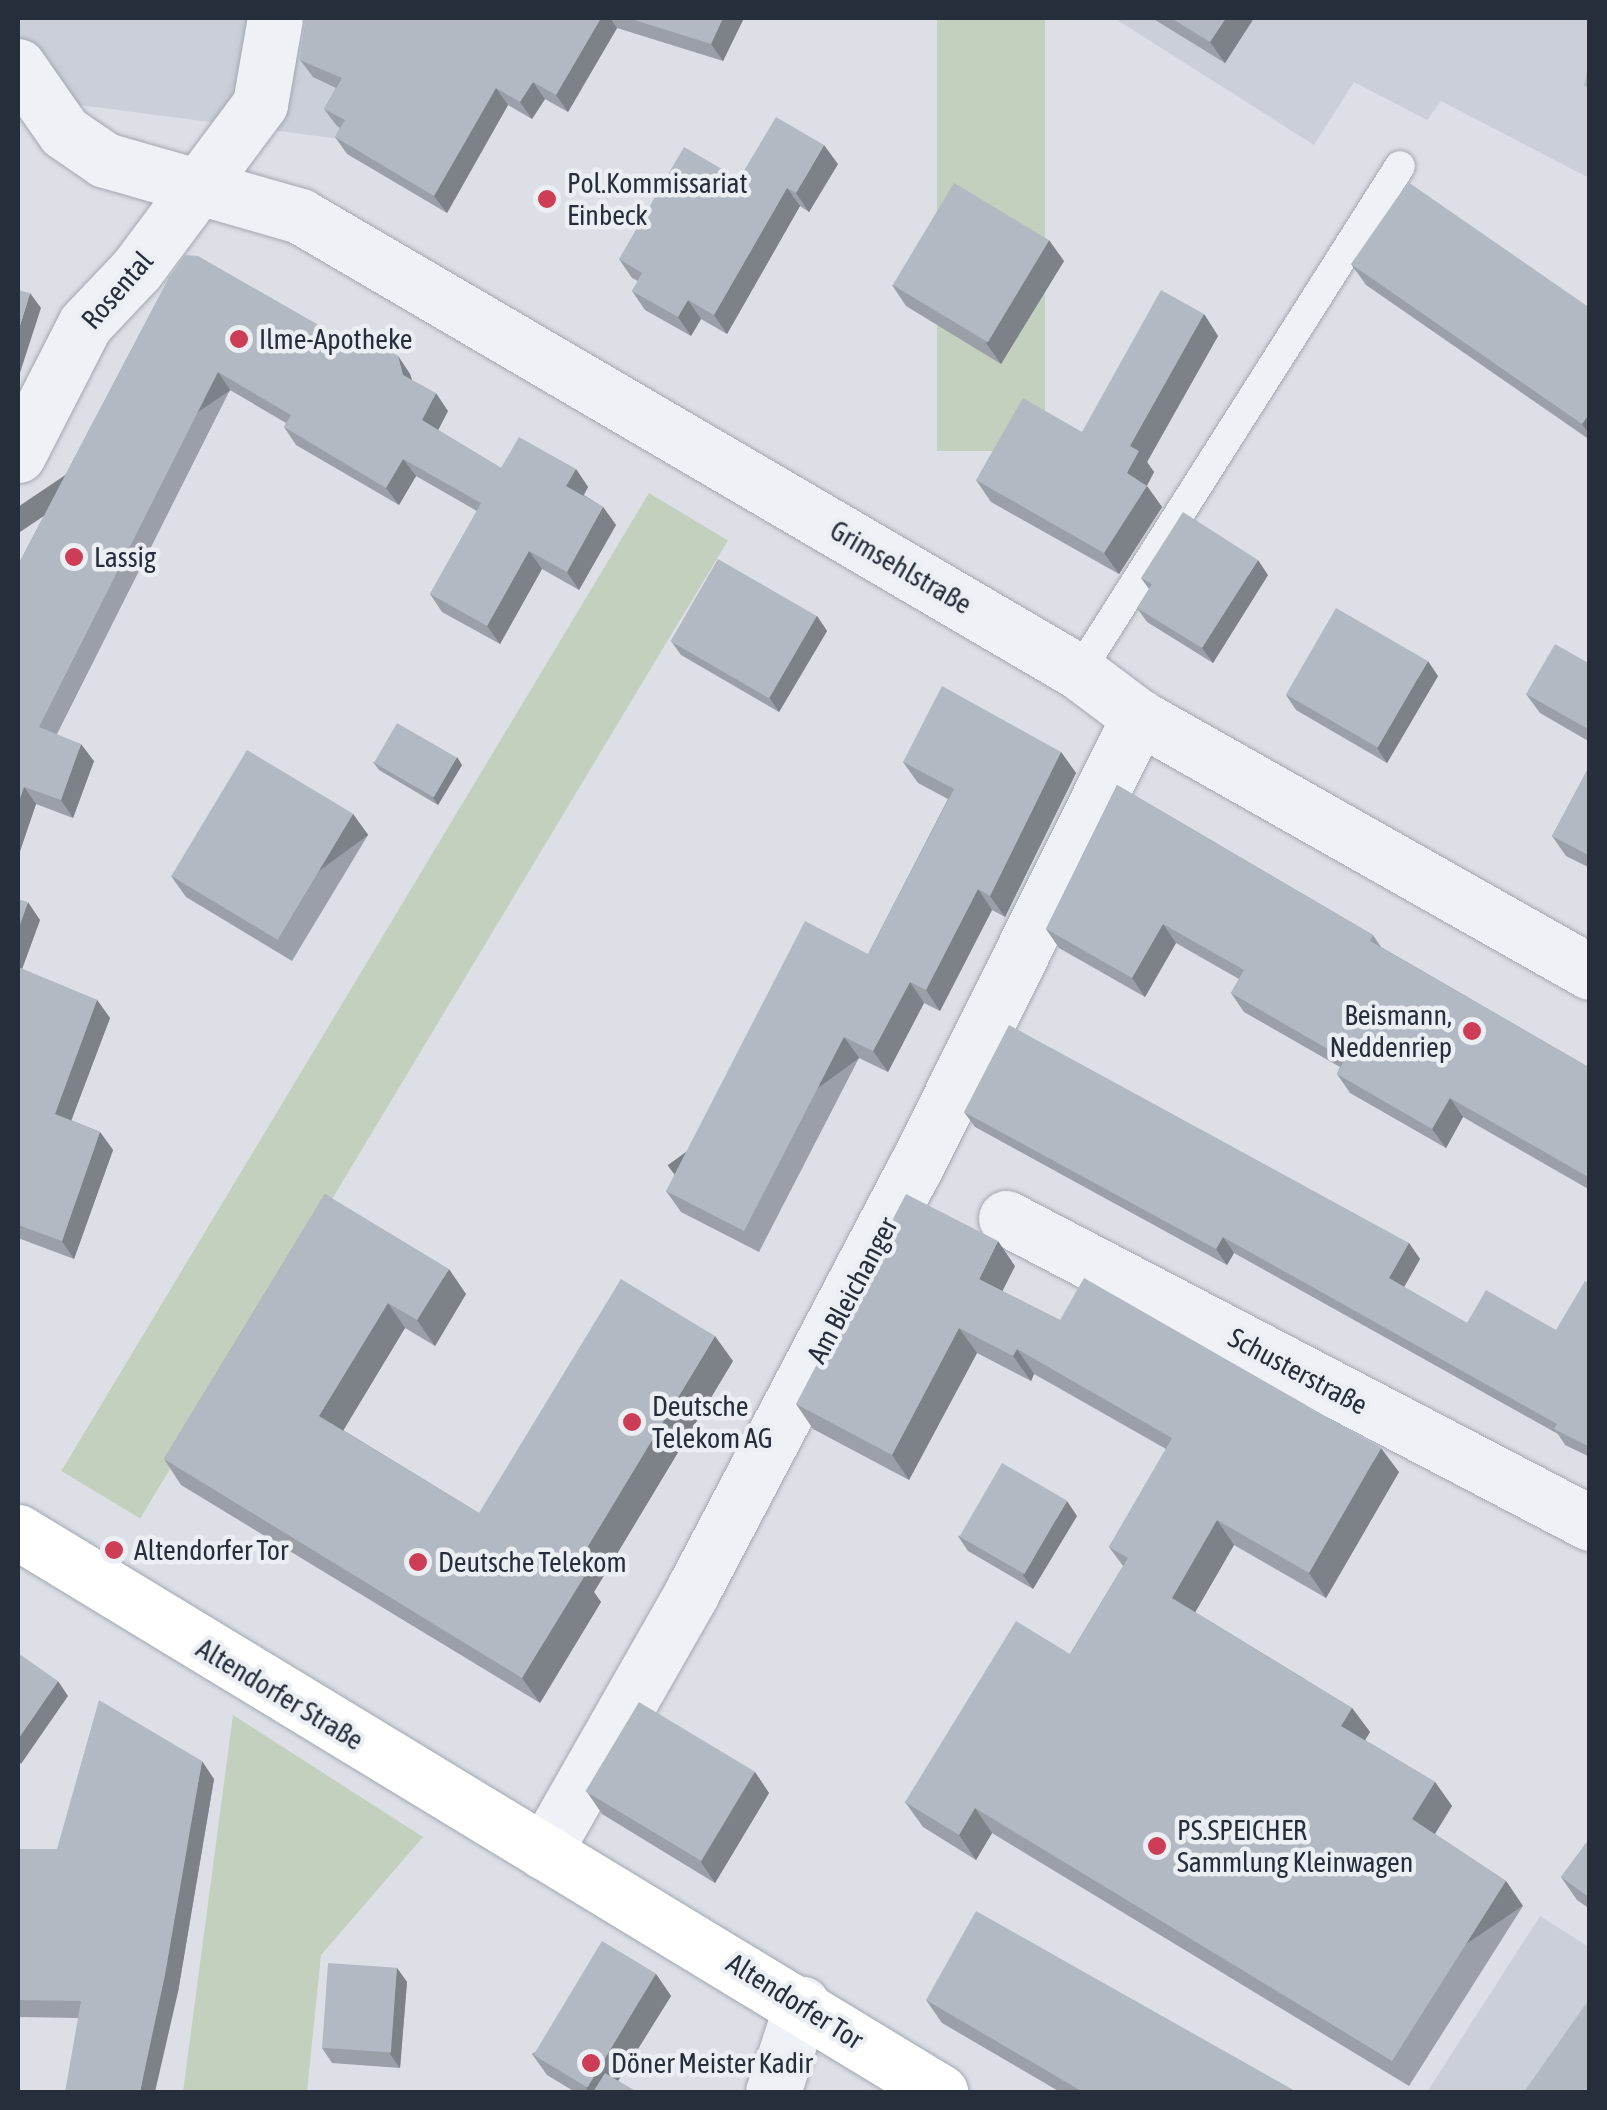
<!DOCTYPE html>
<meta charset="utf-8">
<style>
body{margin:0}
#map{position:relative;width:1607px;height:2110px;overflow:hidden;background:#dce0e6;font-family:"Asap Condensed",sans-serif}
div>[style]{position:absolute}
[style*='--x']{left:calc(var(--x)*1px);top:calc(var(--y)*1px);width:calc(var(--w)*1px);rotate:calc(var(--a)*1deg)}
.built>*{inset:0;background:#cacfd8}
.green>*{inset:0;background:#c2d0bd;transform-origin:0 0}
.roads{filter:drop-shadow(0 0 2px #a2a7b0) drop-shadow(0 0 2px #a2a7b0)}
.lane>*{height:30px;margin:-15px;padding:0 15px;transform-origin:15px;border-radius:15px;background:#eef1f5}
.street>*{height:55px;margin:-27.5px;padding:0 27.5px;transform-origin:27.5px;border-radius:27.5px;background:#eef1f5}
.secondary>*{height:55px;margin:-27.5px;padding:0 27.5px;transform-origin:27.5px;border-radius:27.5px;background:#fff}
.wall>*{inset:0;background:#9a9fa8}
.shaded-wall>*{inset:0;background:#7d8288;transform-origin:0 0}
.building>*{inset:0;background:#b3b9c3;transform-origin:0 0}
.dots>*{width:28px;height:28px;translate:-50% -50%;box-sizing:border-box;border:5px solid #ebeff4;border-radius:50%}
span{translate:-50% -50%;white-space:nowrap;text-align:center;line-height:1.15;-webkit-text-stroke:9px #ebeff4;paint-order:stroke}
.poi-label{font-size:28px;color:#262e3c}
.left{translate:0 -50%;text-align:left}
.right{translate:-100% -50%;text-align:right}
.street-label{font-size:28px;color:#262e3c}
.frame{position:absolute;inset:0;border:20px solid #262e3c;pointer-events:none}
</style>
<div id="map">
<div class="built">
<div style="clip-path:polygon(18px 18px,450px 18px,408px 148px,18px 97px)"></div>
<div style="clip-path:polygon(1114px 18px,1589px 18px,1589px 178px,1441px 101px,1427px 120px,1354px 82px,1314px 145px)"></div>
<div style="clip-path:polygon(1540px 1916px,1589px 1947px,1589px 2092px,1427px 2092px)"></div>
</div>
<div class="green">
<div style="left:937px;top:18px;width:108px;height:433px"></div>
<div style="left:649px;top:493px;width:92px;height:1141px;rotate:31deg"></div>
<div style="clip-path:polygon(233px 1715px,423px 1837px,321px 1955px,307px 2092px,183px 2092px)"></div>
</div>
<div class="roads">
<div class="lane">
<div style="--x:1079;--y:672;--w:599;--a:-57.61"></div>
</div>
<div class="street">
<div style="--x:18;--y:66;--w:80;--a:55.1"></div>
<div style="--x:64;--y:132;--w:50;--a:34.3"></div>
<div style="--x:105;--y:160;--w:203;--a:16"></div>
<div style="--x:300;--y:216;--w:903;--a:30.34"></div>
<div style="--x:1079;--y:672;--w:75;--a:36.9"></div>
<div style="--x:1139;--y:717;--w:518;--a:29.48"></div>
<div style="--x:18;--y:455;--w:147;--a:-62.9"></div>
<div style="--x:85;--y:324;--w:76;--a:-46.6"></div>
<div style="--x:137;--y:269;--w:206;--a:-53.3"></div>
<div style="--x:260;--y:104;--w:87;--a:-80.1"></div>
<div style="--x:1006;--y:1218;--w:659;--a:27.58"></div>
<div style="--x:544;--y:1852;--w:297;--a:-60.3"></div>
<div style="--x:691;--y:1594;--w:481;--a:-62.3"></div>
<div style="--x:915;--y:1168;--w:504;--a:-63.59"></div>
<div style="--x:773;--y:2092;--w:93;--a:-71.8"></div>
</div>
<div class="secondary">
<div style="--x:18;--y:1532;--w:1079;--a:31.27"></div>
</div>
</div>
<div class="wall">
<div style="clip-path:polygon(306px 18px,744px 18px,723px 61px,617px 28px,568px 112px,545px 99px,532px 119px,508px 105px,447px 213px,347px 154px,335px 137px,340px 128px,337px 126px,324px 109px,336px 88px,313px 77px,300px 60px)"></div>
<div style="clip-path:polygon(1152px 18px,1254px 18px,1225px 63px)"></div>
<div style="clip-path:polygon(838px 164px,809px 212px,800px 206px,727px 334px,701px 319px,691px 336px,645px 310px,632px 291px,638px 281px,632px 278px,619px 259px)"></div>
<div style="clip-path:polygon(1064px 261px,1001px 364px,906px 306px,892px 285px)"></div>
<div style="clip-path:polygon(1351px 264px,1590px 308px,1590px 440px,1366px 285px)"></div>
<div style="clip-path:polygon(170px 276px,364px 351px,398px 356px,410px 374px,412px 380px,448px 411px,438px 430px,501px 468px,576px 469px,588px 487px,584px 495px,603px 507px,616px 525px,579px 590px,542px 569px,500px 644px,442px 612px,430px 594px,477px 511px,416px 476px,399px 505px,296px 445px,284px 427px,286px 423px,230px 390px,57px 734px,94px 761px,73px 818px,36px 804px,18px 857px,18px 565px)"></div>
<div style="clip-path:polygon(1204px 314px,1218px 336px,1147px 462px,1154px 472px,1147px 486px,1162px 507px,1119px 574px,991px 502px,976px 480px,1082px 432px)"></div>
<div style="clip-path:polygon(1268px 575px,1213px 663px,1147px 622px,1137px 608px,1149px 589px,1141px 578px)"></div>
<div style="clip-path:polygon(817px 616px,827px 631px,779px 712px,681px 655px,671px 641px)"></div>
<div style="clip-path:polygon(1590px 664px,1590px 742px,1540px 713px,1526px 694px)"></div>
<div style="clip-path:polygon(1438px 676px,1387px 763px,1296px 710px,1286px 695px)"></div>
<div style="clip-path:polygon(1061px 752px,1076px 773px,1005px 917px,992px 910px,940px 1011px,924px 1003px,888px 1072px,859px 1058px,759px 1252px,681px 1212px,666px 1191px,868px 954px,948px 799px,918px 783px,903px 762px)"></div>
<div style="clip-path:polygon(373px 762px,462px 765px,438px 805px,379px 770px)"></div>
<div style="clip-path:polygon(1590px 765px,1590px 868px,1566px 856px,1552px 836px)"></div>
<div style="clip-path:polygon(1117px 785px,1373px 935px,1381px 947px,1590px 1068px,1590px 1190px,1463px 1117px,1446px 1148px,1350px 1093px,1337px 1074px,1340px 1067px,1244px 1012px,1231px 993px,1239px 979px,1176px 943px,1145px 997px,1059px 948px,1046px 929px)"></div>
<div style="clip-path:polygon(353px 814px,368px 835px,292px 961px,186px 897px,171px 876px)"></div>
<div style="clip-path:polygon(18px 899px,40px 920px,22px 969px,97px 1000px,110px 1018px,71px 1120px,100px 1132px,113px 1150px,74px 1259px,18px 1238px)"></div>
<div style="clip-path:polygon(964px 1112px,1409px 1243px,1420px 1259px,1404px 1287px,1467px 1323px,1556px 1330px,1590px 1284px,1590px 1457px,1565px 1445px,1558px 1434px,1234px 1253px,1227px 1265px,975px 1127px)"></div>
<div style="clip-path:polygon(325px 1194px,466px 1294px,435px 1346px,405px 1328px,343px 1430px,479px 1513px,733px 1361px,594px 1592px,601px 1602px,540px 1703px,181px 1485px,164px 1459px)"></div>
<div style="clip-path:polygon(1015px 1266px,1002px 1291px,1060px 1320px,1399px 1472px,1326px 1598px,1234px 1545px,1195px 1612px,1352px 1708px,1370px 1732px,1365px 1740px,1435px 1782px,1452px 1806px,1435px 1834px,1506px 1881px,1523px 1906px,1409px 2086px,992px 1833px,976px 1860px,923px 1827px,905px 1802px,1070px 1654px,1123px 1566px,1109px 1547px,1166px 1449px,1034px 1374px,1031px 1381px,977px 1353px,909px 1480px,813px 1429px,796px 1404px)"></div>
<div style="clip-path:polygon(1077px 1516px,1033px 1589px,968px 1551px,958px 1536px)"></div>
<div style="clip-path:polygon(755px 1772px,769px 1793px,715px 1883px,602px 1814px,587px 1792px)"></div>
<div style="clip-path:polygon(214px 1779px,178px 1992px,78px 2018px,18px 2017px,18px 1849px,57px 1849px)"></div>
<div style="clip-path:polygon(1590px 1838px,1590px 1909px,1577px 1900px,1561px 1877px)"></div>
<div style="clip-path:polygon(397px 1968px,407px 1982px,400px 2068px,332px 2063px,322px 2048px)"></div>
<div style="clip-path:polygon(656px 1974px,671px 1996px,618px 2081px,637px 2092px,575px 2092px,547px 2075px,532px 2054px)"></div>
<div style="clip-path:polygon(926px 2000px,1297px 2092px,1060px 2092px,942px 2023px)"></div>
</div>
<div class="shaded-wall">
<div style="clip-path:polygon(601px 18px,610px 18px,617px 28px,568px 112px,556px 95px)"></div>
<div style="clip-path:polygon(723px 18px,744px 18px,723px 61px,711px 44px)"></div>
<div style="clip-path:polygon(1226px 18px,1254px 18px,1225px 63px,1210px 42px)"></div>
<div style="clip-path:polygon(533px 82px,545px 99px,532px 119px,520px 102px)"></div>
<div style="clip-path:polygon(496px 88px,508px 105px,447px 213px,434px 196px)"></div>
<div style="clip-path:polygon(824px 145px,838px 164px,809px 212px,796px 193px)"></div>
<div style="clip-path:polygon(787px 188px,800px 206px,727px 334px,714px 315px)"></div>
<div style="clip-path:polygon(1049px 240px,1064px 261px,1001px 364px,986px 343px)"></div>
<div style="clip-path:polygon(30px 293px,41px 308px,18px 379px,18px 332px)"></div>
<div style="clip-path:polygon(688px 300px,701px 319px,691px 336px,678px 317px)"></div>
<div style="clip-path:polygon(1204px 314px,1218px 336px,1147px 462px,1154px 472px,1145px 489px,1147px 486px,1162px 507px,1119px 574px,1104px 553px,1127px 473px,1130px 446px)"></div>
<div style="clip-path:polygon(398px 356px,410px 374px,416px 392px,403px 375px)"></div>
<div style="left:218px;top:372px;width:22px;height:398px;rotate:56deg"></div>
<div style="clip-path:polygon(436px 393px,448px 411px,434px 438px,422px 420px)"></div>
<div style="clip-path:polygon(1590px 413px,1590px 435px,1582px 424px)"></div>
<div style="clip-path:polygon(403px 459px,416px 476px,399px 505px,386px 488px)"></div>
<div style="clip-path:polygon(576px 469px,588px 487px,579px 503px,566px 486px)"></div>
<div style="clip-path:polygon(603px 507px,616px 525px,579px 590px,567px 572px)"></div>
<div style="clip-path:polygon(529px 551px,542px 569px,500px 644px,487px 626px)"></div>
<div style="clip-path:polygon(1258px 560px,1268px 575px,1213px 663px,1202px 648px)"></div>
<div style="clip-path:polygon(817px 616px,827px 631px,779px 712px,769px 697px)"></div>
<div style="clip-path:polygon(1428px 661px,1438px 676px,1387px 763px,1377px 748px)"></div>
<div style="clip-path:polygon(81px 744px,94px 761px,73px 818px,61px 800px)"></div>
<div style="clip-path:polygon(1061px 752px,1076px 773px,1005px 917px,990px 896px)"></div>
<div style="clip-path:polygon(457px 757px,462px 765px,438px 805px,433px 798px)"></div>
<div style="clip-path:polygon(24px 787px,36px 804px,18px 857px,18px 804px)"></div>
<div style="left:353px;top:814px;width:26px;height:147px;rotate:54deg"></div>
<div style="clip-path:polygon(978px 889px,992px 910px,940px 1011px,926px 990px)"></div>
<div style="clip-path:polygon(28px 902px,40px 920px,18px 980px,18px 930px)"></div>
<div style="clip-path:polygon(1163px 924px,1176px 943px,1145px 997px,1132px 978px)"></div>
<div style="clip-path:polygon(910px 982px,924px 1003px,888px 1072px,873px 1051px)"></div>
<div style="clip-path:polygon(97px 1000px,110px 1018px,67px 1132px,55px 1114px)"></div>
<div style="left:844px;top:1037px;width:26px;height:218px;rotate:54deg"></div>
<div style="clip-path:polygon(1450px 1098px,1463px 1117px,1446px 1148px,1432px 1129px)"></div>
<div style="clip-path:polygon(100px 1132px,113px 1150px,74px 1259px,62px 1241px)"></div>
<div style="clip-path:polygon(1223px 1237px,1234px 1253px,1227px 1265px,1216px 1249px)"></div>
<div style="clip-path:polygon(998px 1241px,1015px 1266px,996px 1304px,979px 1279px)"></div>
<div style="clip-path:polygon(1409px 1243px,1420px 1259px,1400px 1294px,1389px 1278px)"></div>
<div style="clip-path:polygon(449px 1269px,466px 1294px,435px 1346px,417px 1320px)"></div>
<div style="clip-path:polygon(388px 1303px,405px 1328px,337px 1441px,319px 1416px)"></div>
<div style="clip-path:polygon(959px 1328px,977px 1353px,909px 1480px,892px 1455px)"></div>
<div style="clip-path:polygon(715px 1336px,733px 1361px,594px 1592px,601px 1602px,540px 1703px,522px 1678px,573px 1571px)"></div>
<div style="clip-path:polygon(1017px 1349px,1034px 1374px,1031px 1381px,1013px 1356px)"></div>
<div style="clip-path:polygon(1381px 1448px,1399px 1472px,1326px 1598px,1309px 1573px)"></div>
<div style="clip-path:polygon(1067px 1501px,1077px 1516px,1033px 1589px,1023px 1575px)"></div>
<div style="clip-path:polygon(1217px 1520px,1234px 1545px,1189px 1623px,1172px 1598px)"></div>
<div style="clip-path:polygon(58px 1681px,68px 1696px,21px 1764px,18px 1760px,18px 1739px)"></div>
<div style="clip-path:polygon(1352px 1708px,1370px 1732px,1359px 1750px,1341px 1726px)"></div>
<div style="clip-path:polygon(202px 1761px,214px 1779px,178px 1992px,155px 2092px,140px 2092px)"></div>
<div style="clip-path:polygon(755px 1772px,769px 1793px,715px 1883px,701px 1862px)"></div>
<div style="clip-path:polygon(1435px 1782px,1452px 1806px,1429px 1843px,1412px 1819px)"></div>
<div style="clip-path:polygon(975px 1808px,992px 1833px,976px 1860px,959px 1835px)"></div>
<div style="left:1506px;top:1881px;width:30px;height:213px;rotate:56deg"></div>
<div style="clip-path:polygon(397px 1968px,407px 1982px,400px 2068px,390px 2054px)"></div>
<div style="clip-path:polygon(656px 1974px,671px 1996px,611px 2092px,589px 2092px,586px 2088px)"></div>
</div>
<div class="building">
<div style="clip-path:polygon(306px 18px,601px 18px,556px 95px,533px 82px,520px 102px,496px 88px,434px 196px,335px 137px,345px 120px,324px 109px,342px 78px,300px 60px)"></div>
<div style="clip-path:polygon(628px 18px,723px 18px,711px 44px)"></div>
<div style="clip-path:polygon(1171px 18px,1226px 18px,1210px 42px)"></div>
<div style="clip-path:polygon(1590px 58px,1590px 87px,1584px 86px)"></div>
<div style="clip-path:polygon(776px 117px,824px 145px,796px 193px,787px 188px,714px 315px,688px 300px,678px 317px,632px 291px,642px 273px,619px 259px,684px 147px,739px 179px)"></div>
<div style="clip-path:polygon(1408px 182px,1590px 308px,1590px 413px,1582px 424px,1351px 264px)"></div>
<div style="left:954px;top:183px;width:111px;height:119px;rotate:31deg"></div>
<div style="clip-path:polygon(185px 255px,198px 256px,364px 351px,382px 347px,398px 356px,403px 375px,436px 393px,422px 420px,501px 468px,519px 437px,576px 469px,566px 486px,603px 507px,567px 572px,529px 551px,487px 626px,430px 594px,481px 503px,403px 459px,386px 488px,284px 427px,291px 415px,218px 372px,39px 727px,81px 744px,61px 800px,24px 787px,18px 804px,18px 565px,170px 276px)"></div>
<div style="clip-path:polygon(18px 290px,30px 293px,18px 332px)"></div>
<div style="clip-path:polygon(1161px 290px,1204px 314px,1130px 446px,1139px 451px,1127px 473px,1147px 486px,1104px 553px,976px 480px,1023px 398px,1082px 432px)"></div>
<div style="clip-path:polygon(1183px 512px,1258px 560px,1202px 648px,1137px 608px,1152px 584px,1141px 578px)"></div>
<div style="left:718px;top:559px;width:114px;height:95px;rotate:30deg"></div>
<div style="left:1336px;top:608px;width:106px;height:100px;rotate:30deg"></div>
<div style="clip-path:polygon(1555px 644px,1590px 664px,1590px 730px,1526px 694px)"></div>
<div style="clip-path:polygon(942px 686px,1061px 752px,990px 896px,978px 889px,926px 990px,910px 982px,873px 1051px,844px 1037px,744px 1231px,666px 1191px,805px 921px,868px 954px,954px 789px,903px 762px)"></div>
<div style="left:397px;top:723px;width:69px;height:46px;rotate:30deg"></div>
<div style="left:247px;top:750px;width:124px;height:147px;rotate:31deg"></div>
<div style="clip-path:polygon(1590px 765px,1590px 856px,1552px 836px)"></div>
<div style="clip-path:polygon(1117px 785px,1373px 935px,1370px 941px,1590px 1068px,1590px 1178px,1450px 1098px,1432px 1129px,1337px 1074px,1345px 1059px,1231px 993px,1244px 970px,1163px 924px,1132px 978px,1046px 929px)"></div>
<div style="clip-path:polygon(18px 899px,28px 902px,18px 930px)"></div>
<div style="clip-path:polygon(18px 967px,97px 1000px,55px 1114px,100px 1132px,62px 1241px,18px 1225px)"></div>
<div style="clip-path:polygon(1009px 1025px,1409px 1243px,1389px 1278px,1467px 1323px,1486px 1290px,1556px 1330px,1585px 1281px,1590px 1284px,1590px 1447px,1554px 1429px,1557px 1424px,1223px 1237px,1216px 1249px,964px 1112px)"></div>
<div style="clip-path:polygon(325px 1194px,449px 1269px,417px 1320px,388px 1303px,319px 1416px,479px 1513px,621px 1279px,715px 1336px,573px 1571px,584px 1577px,522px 1678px,164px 1459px)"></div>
<div style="clip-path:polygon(906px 1194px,998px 1241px,979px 1279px,1060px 1320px,1084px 1278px,1381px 1448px,1309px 1573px,1217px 1520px,1172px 1598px,1352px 1708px,1341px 1726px,1435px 1782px,1412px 1819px,1506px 1881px,1392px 2061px,975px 1808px,959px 1835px,905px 1802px,1016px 1621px,1070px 1654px,1128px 1558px,1109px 1547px,1172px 1438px,1017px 1349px,1013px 1356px,959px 1328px,892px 1455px,796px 1404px)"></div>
<div style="left:1002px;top:1463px;width:75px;height:85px;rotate:30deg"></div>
<div style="clip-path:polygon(18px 1653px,58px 1681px,18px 1739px)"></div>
<div style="clip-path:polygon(99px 1700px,202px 1761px,165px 1975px,140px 2092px,65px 2092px,81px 2001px,18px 2000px,18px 1849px,57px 1849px)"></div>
<div style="left:639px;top:1702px;width:135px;height:104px;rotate:31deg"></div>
<div style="clip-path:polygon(1590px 1838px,1590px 1898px,1561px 1877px)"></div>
<div style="clip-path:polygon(976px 1911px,1297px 2092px,1083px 2092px,926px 2000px)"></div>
<div style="left:602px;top:1941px;width:63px;height:133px;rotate:31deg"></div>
<div style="left:328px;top:1963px;width:69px;height:85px;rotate:4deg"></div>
<div style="clip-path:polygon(1590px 1998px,1590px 2092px,1524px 2092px)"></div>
<div style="clip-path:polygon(605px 2073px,637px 2092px,593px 2092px)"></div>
</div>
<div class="dots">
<div style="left:547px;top:199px;background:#cd3e56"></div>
<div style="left:239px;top:339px;background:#cd3e56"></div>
<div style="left:74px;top:557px;background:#cd3e56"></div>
<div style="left:1472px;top:1031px;background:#cd3e56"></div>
<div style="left:632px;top:1422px;background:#cd3e56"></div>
<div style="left:114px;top:1550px;background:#cd3e56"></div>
<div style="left:418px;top:1562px;background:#cd3e56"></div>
<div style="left:1157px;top:1846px;background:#cd3e56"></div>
<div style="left:591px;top:2063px;background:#cd3e56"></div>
</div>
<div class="poi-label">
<span class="left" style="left:567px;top:199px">Pol.Kommissariat<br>Einbeck</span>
<span class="left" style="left:259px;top:339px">Ilme-Apotheke</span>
<span class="left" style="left:94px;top:557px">Lassig</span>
<span class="right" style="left:1452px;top:1031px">Beismann,<br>Neddenriep</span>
<span class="left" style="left:652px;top:1422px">Deutsche<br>Telekom AG</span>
<span class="left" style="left:134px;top:1550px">Altendorfer Tor</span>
<span class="left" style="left:438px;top:1562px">Deutsche Telekom</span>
<span class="left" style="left:1177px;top:1846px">PS.SPEICHER<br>Sammlung Kleinwagen</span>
<span class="left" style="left:611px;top:2063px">Döner Meister Kadir</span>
</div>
<div class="street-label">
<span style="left:117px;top:290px;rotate:-49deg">Rosental</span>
<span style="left:901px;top:567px;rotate:30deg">Grimsehlstraße</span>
<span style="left:852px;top:1290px;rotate:-62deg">Am Bleichanger</span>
<span style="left:1298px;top:1371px;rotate:28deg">Schusterstraße</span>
<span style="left:280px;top:1694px;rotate:31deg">Altendorfer Straße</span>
<span style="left:795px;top:2001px;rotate:32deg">Altendorfer Tor</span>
</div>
<div class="frame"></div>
</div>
